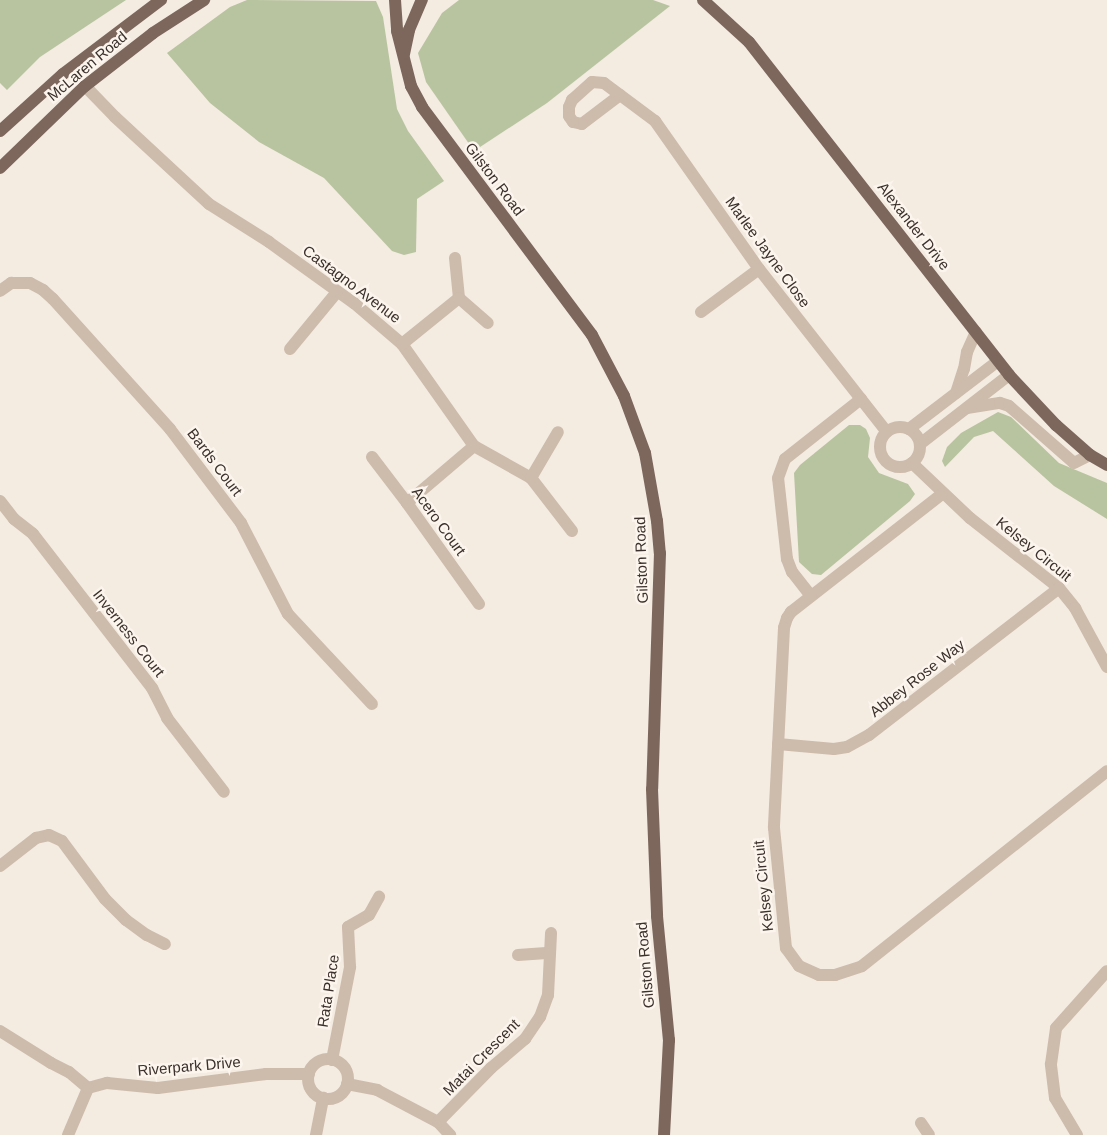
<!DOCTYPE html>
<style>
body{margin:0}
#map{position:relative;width:1107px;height:1135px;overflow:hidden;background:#f4ebe1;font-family:Arial,sans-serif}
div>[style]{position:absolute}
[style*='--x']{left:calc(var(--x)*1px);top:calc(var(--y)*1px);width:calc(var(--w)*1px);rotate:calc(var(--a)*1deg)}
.green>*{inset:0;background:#b8c4a0}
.minor>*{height:12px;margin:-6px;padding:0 6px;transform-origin:6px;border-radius:6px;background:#cdbbac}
.minor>.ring{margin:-6px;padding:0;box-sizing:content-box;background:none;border:12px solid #cdbbac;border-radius:50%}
.major>*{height:12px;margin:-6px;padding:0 6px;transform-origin:6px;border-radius:6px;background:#7d675c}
span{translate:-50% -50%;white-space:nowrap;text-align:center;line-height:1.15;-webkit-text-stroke:5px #fbf5ee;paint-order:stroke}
.street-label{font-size:15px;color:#3b302b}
</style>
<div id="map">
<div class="green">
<div style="clip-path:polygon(0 0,126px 0,40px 57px,7px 90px,0 83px)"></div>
<div style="clip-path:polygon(247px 0,376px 1px,383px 17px,397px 109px,408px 131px,444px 181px,417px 199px,416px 252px,404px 255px,392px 251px,324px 178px,259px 142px,210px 103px,167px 53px,230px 7px)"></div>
<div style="clip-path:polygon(459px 0,653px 0,670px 6px,547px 103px,474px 151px,426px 82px,418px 53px,442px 13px)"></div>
<div style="clip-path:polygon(998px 412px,1011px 417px,1059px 463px,1107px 483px,1107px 519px,1054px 486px,993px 431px,974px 437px,945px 467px,942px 461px,947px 447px,961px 433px)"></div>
<div style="clip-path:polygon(849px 425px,860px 425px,866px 429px,870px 438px,868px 457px,879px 473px,908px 484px,915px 494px,910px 501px,821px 575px,812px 574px,799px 562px,794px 473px,800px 465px)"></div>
</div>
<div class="minor">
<div style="--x:85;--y:86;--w:43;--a:45.9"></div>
<div style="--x:115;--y:117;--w:128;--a:42.8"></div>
<div style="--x:209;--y:204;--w:71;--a:32.3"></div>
<div style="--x:269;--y:242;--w:105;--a:35.7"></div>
<div style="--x:354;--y:303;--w:63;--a:40.5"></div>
<div style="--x:402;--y:344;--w:125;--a:54.8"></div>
<div style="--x:474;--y:446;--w:65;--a:29.3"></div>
<div style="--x:531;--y:478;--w:67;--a:52.3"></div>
<div style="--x:620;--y:95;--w:48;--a:142.7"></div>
<div style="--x:582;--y:124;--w:9;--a:-167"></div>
<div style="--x:573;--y:122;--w:7;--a:-124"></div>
<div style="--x:569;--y:116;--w:9;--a:-90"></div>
<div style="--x:569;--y:107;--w:8;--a:-67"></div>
<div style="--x:572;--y:100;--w:27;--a:-42"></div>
<div style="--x:592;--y:82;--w:12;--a:5"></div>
<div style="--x:604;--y:83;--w:64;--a:36.7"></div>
<div style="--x:655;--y:121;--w:181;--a:54.9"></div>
<div style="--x:759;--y:269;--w:207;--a:51.9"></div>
<div style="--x:455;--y:258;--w:40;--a:84.3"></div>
<div style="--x:459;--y:298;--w:38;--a:41"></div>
<div style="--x:0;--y:291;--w:14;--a:-36"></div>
<div style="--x:11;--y:283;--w:19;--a:0"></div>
<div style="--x:30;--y:283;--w:15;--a:28"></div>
<div style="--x:43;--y:290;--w:13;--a:42"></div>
<div style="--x:53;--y:299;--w:175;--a:48"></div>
<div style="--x:170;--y:429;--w:118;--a:52.9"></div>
<div style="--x:241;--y:523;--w:102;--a:62.7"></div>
<div style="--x:288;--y:614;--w:123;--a:47"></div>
<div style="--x:701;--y:312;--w:72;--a:-36.6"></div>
<div style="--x:402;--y:344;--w:73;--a:-38.9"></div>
<div style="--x:290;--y:349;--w:74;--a:-50.5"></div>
<div style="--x:956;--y:393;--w:25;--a:-72"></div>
<div style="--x:964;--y:369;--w:17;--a:-80"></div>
<div style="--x:967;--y:352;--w:22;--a:-66"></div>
<div style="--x:967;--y:408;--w:33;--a:-9"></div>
<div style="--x:1000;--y:403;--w:9;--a:18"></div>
<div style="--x:1009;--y:406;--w:86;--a:41.2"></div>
<div style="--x:1074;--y:463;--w:18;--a:-27"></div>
<div class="ring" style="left:880px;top:427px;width:28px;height:28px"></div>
<div style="--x:909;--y:429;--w:112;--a:-37.4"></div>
<div style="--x:920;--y:444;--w:113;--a:-37.8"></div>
<div style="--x:372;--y:457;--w:58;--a:52.7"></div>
<div style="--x:407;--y:503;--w:124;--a:54.5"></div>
<div style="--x:912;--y:463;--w:80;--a:43.5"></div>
<div style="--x:970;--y:518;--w:113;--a:38.2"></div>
<div style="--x:1059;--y:588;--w:26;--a:51"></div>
<div style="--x:1075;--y:608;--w:67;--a:61.5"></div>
<div style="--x:531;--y:478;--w:53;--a:-59.6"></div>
<div style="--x:942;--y:494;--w:192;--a:142"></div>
<div style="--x:791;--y:612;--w:7;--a:124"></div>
<div style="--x:787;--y:618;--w:10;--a:107"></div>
<div style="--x:784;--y:628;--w:200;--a:92.9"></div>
<div style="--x:774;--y:828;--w:121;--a:84.3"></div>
<div style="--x:786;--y:948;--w:22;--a:54"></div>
<div style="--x:799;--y:966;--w:22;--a:24"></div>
<div style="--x:819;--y:975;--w:16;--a:0"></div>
<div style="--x:835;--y:975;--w:28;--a:-18"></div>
<div style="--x:862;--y:966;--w:313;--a:-38.5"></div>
<div style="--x:0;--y:501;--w:23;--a:52"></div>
<div style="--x:14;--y:519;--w:24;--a:38"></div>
<div style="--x:33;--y:534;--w:195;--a:52.3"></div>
<div style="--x:152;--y:688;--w:34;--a:63"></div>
<div style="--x:167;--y:718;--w:93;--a:52.4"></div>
<div style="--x:407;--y:503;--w:88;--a:-40.4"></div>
<div style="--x:811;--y:596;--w:31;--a:-128"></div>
<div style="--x:792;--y:572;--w:14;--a:-111"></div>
<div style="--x:787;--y:559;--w:81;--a:-96.3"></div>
<div style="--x:778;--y:478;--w:20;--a:-70"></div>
<div style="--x:785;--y:459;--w:97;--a:-38.3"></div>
<div style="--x:778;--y:744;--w:56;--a:5.1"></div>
<div style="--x:834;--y:749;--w:13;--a:-9"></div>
<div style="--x:847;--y:747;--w:25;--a:-29"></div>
<div style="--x:869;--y:735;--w:240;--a:-37.7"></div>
<div style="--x:0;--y:866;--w:46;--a:-37.9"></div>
<div style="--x:36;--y:838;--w:13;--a:-13"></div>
<div style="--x:49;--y:835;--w:14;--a:25"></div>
<div style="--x:62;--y:841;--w:72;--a:53.4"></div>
<div style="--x:105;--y:899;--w:30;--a:45"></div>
<div style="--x:126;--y:920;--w:26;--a:36"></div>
<div style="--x:147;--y:935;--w:20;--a:27"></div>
<div style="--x:518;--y:955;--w:32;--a:-4"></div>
<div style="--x:0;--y:1031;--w:60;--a:32.1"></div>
<div style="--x:51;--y:1063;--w:20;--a:27"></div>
<div style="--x:69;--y:1072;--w:25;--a:40"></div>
<div style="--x:88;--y:1088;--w:20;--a:-15"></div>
<div style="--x:107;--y:1083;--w:51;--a:5.6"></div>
<div style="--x:158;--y:1088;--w:109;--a:-7.4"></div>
<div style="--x:266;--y:1074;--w:43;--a:0"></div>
<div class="ring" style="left:308px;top:1059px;width:28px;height:28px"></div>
<div style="--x:332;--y:1060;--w:95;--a:-79"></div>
<div style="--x:350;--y:967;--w:40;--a:-92.9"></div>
<div style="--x:348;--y:927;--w:24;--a:-30"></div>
<div style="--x:369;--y:915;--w:21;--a:-61"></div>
<div style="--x:347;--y:1084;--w:31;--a:11"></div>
<div style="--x:377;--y:1090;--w:69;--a:27.7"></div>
<div style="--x:438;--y:1122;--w:18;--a:47"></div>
<div style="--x:438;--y:1122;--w:76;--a:-45.5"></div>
<div style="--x:491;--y:1068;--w:45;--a:-40.5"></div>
<div style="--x:525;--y:1039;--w:27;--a:-56"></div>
<div style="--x:540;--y:1017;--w:23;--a:-70"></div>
<div style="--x:548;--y:995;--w:62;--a:-87.2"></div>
<div style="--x:921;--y:1123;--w:14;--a:56"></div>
<div style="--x:68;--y:1135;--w:51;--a:-66.9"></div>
<div style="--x:316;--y:1135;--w:38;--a:-79"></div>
<div style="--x:1077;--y:1135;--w:43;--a:-120.7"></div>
<div style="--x:1055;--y:1098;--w:34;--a:-97"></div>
<div style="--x:1051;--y:1064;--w:36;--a:-82"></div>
<div style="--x:1056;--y:1028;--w:76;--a:-48.2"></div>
</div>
<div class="major">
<div style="--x:395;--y:0;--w:31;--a:86"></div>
<div style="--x:397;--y:31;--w:57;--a:75.7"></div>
<div style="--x:411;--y:86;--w:24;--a:62"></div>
<div style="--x:422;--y:107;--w:284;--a:53.3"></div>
<div style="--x:592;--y:335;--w:69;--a:62.3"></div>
<div style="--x:624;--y:396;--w:61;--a:69.8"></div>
<div style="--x:645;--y:453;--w:69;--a:80"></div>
<div style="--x:657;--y:521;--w:32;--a:85"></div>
<div style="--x:660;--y:553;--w:236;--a:91.9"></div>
<div style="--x:652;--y:789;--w:127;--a:87.7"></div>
<div style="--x:657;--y:916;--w:125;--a:84.5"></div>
<div style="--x:669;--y:1040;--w:95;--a:93"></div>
<div style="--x:703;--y:0;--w:62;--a:42.4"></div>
<div style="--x:749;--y:42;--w:422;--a:52"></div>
<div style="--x:1009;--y:375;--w:69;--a:46.8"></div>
<div style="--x:1056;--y:425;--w:45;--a:41.4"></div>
<div style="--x:1090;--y:455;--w:20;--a:30"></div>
<div style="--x:404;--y:54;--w:25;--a:-78"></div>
<div style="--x:409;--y:30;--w:33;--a:-67"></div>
<div style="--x:0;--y:131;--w:85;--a:-42.1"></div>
<div style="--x:63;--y:74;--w:123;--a:-37.1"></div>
<div style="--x:0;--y:168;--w:118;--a:-44"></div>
<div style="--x:85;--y:86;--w:86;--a:-37.9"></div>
<div style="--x:153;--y:33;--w:61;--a:-32.9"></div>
</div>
<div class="street-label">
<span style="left:87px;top:66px;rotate:-40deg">McLaren Road</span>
<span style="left:495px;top:179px;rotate:53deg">Gilston Road</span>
<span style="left:914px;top:226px;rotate:52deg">Alexander Drive</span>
<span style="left:768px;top:252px;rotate:54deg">Marlee Jayne Close</span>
<span style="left:352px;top:284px;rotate:37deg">Castagno Avenue</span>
<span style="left:215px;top:462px;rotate:53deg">Bards Court</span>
<span style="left:439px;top:521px;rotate:54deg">Acero Court</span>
<span style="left:1034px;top:549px;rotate:39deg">Kelsey Circuit</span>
<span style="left:641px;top:560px;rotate:-92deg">Gilston Road</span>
<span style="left:129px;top:633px;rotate:52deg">Inverness Court</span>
<span style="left:917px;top:678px;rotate:-38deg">Abbey Rose Way</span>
<span style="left:763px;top:886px;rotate:-96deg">Kelsey Circuit</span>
<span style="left:645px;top:965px;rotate:-95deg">Gilston Road</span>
<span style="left:328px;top:991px;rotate:-81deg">Rata Place</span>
<span style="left:481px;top:1057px;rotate:-45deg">Matai Crescent</span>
<span style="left:189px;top:1066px;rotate:-5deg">Riverpark Drive</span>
</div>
</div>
